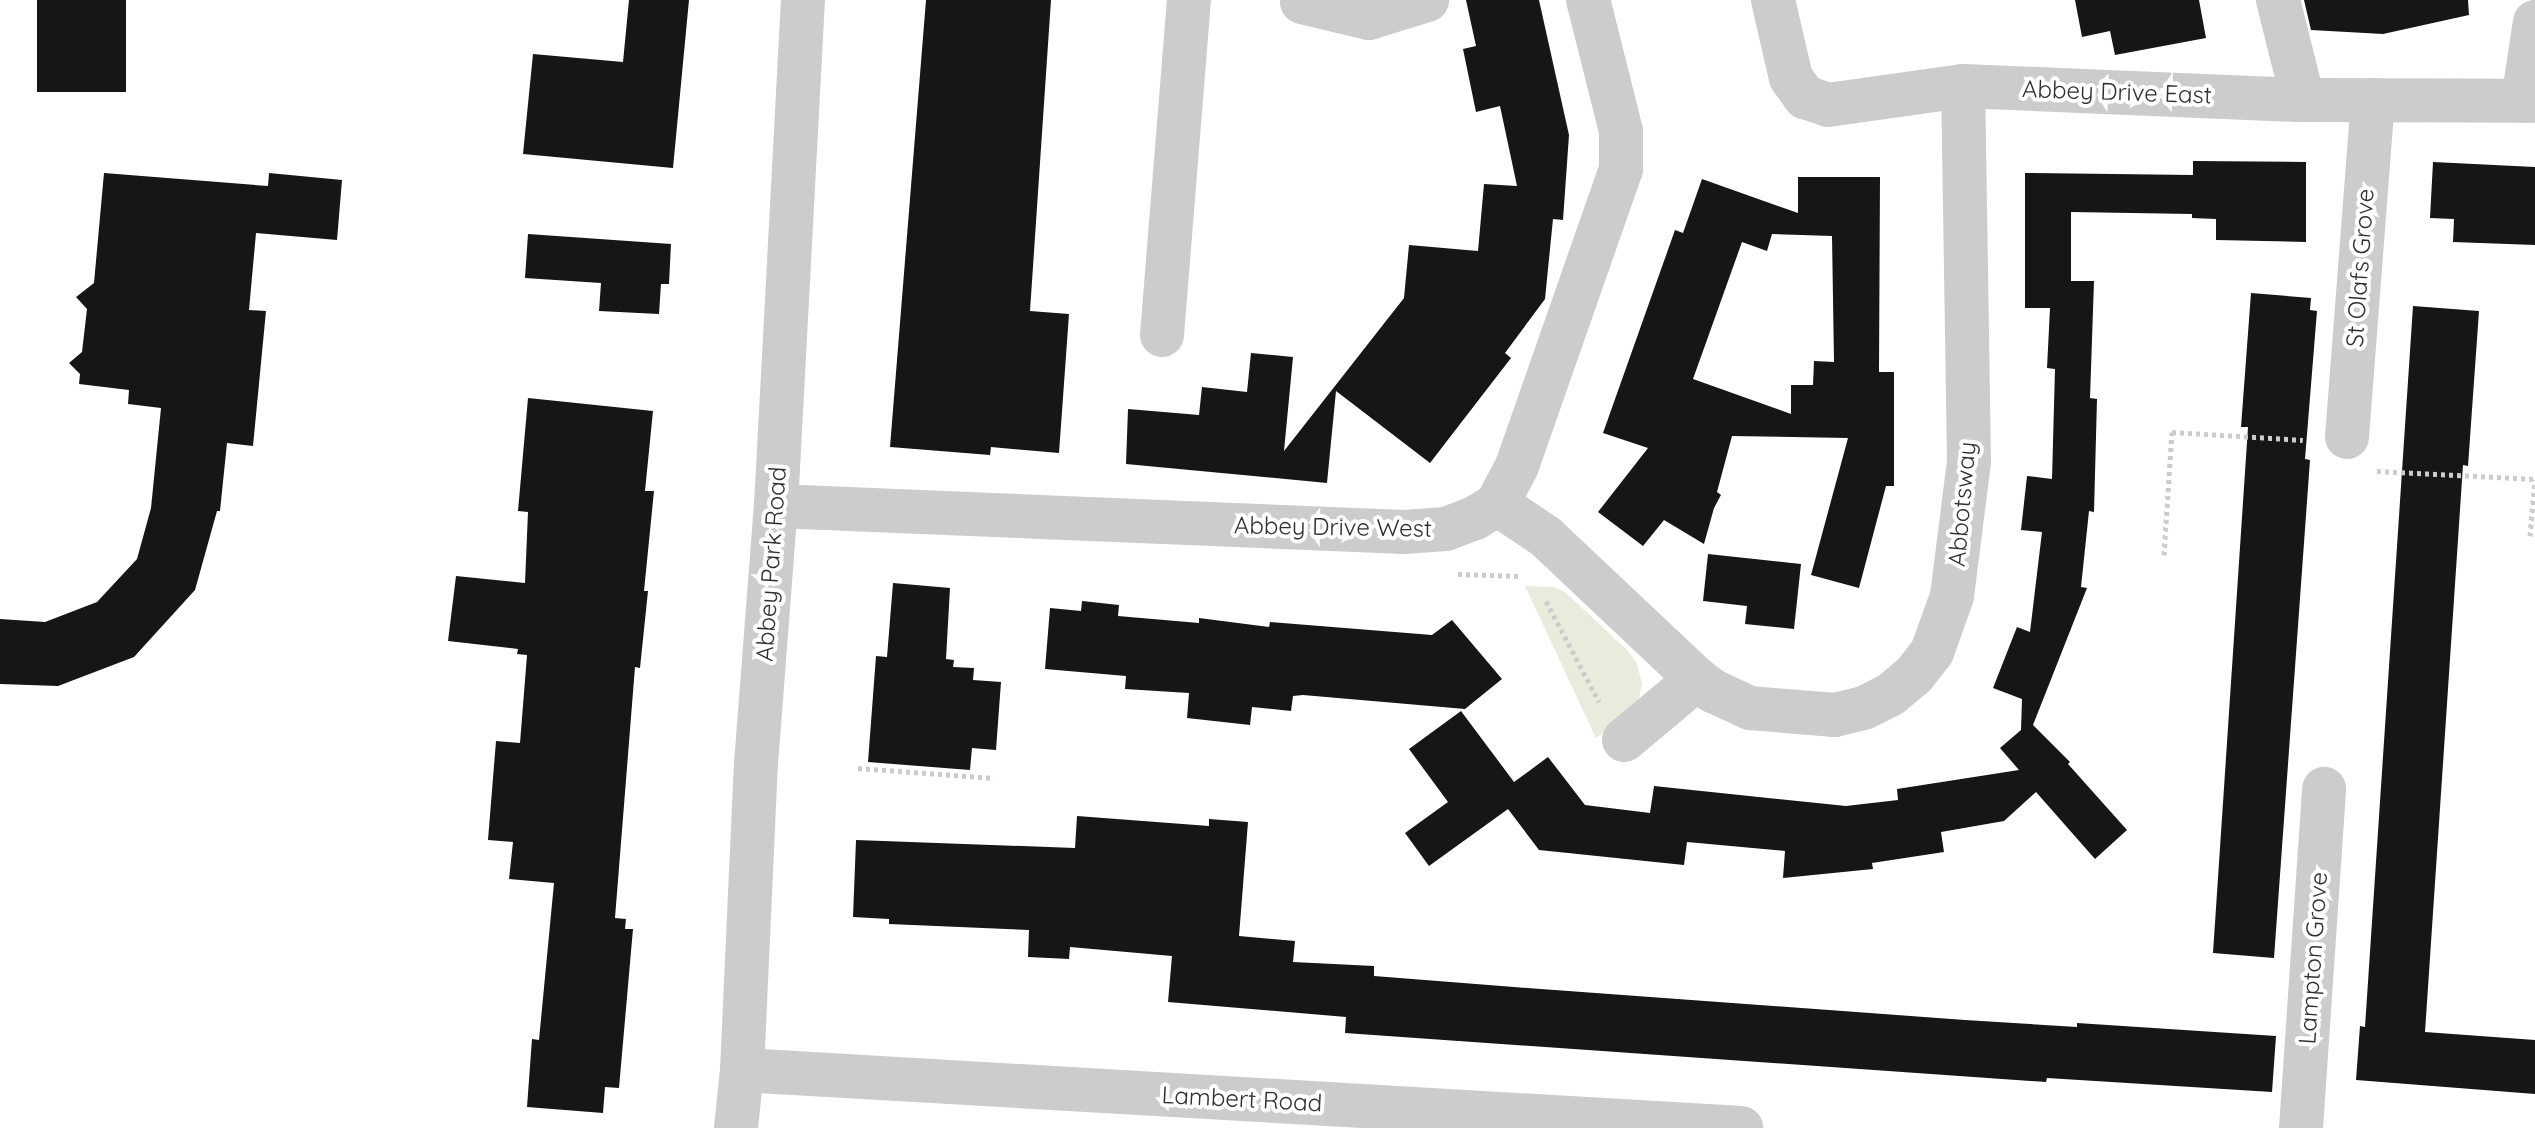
<!DOCTYPE html>
<style>
body{margin:0}
#map{position:relative;width:2535px;height:1128px;overflow:hidden;background:#fff;font-family:Quicksand,sans-serif}
div>[style]{position:absolute}
[style*='--x']{left:calc(var(--x)*1px);top:calc(var(--y)*1px);width:calc(var(--w)*1px);rotate:calc(var(--a)*1deg)}
.green>*{inset:0;background:#e7ecdd}
.building>*{inset:0;background:#161616;transform-origin:0 0}
.path>*{height:5px;margin-top:-2.5px;transform-origin:0;background:repeating-linear-gradient(90deg,#ccc 0 4px,transparent 0 8px)}
.minor>*{height:44px;margin:-22px;padding:0 22px;transform-origin:22px;border-radius:22px;background:#ccc}
span{translate:-50% -50%;white-space:nowrap;text-align:center;line-height:1.15;-webkit-text-stroke:8px #fff;paint-order:stroke}
.street-label{font-size:24px;color:#2f2f2f}
</style>
<div id="map">
<div class="green">
<div style="clip-path:polygon(1525px 586px,1553px 587px,1565px 592px,1629px 652px,1637px 664px,1642px 684px,1639px 699px,1622px 718px,1596px 738px)"></div>
</div>
<div class="building">
<div style="left:37px;top:0;width:89px;height:92px"></div>
<div style="clip-path:polygon(629px 0,689px 0,673px 168px,523px 154px,533px 54px,623px 62px)"></div>
<div style="clip-path:polygon(926px 0,1051px 0,1030px 311px,1069px 314px,1059px 453px,991px 447px,990px 455px,890px 447px)"></div>
<div style="clip-path:polygon(1466px 0,1539px 0,1569px 135px,1563px 220px,1553px 219px,1545px 299px,1505px 353px,1511px 358px,1430px 463px,1336px 391px,1327px 483px,1126px 464px,1128px 409px,1199px 415px,1202px 387px,1247px 392px,1251px 353px,1293px 357px,1284px 451px,1404px 298px,1409px 245px,1478px 251px,1484px 184px,1517px 186px,1500px 106px,1476px 112px,1463px 49px,1476px 46px)"></div>
<div style="clip-path:polygon(2075px 0,2199px 0,2206px 38px,2115px 55px,2110px 31px,2082px 37px)"></div>
<div style="clip-path:polygon(2304px 0,2468px 0,2469px 15px,2383px 34px,2311px 30px)"></div>
<div style="clip-path:polygon(2193px 161px,2306px 162px,2306px 242px,2216px 240px,2216px 219px,2192px 218px,2192px 214px,2071px 212px,2071px 281px,2094px 281px,2090px 398px,2097px 399px,2094px 512px,2089px 511px,2081px 587px,2087px 588px,2033px 725px,2070px 762px,2068px 764px,2127px 830px,2095px 859px,2036px 792px,2004px 821px,1941px 832px,1944px 852px,1872px 863px,1873px 869px,1783px 878px,1785px 851px,1687px 842px,1684px 865px,1539px 850px,1508px 809px,1429px 866px,1405px 833px,1448px 802px,1409px 749px,1461px 711px,1514px 782px,1548px 757px,1585px 805px,1650px 813px,1654px 786px,1846px 806px,1898px 800px,1897px 789px,2019px 770px,2000px 748px,2021px 730px,2022px 699px,1993px 688px,2017px 627px,2030px 632px,2042px 532px,2021px 530px,2027px 476px,2052px 479px,2055px 369px,2047px 368px,2050px 308px,2025px 308px,2025px 173px,2193px 175px)"></div>
<div style="clip-path:polygon(2433px 162px,2535px 167px,2535px 245px,2453px 242px,2454px 219px,2430px 218px)"></div>
<div style="clip-path:polygon(104px 173px,268px 186px,269px 173px,342px 180px,337px 240px,256px 233px,249px 310px,266px 311px,253px 446px,227px 443px,220px 511px,217px 511px,195px 590px,134px 657px,58px 686px,0 684px,0 619px,45px 622px,97px 602px,137px 559px,151px 508px,161px 408px,128px 404px,129px 390px,79px 384px,80px 374px,69px 363px,82px 352px,87px 309px,76px 297px,94px 283px)"></div>
<div style="clip-path:polygon(evenodd,1798px 177px,1880px 177px,1879px 372px,1894px 372px,1894px 486px,1886px 486px,1859px 588px,1811px 575px,1848px 438px,1732px 436px,1717px 492px,1721px 495px,1714px 508px,1704px 544px,1664px 520px,1643px 546px,1598px 512px,1648px 448px,1603px 433px,1675px 230px,1683px 233px,1702px 179px,1798px 213px,1798px 177px,1772px 234px,1832px 236px,1834px 362px,1814px 361px,1813px 385px,1791px 385px,1791px 414px,1693px 379px,1742px 242px,1767px 251px,1772px 234px)"></div>
<div style="clip-path:polygon(528px 234px,671px 244px,669px 284px,661px 284px,659px 314px,599px 311px,601px 283px,525px 278px)"></div>
<div style="clip-path:polygon(2251px 293px,2311px 298px,2310px 310px,2317px 311px,2305px 459px,2310px 460px,2274px 958px,2213px 953px,2248px 427px,2241px 427px)"></div>
<div style="clip-path:polygon(2413px 306px,2479px 311px,2468px 466px,2463px 465px,2425px 1032px,2535px 1040px,2535px 1094px,2356px 1080px,2360px 1026px,2365px 1027px)"></div>
<div style="clip-path:polygon(528px 398px,653px 411px,645px 491px,654px 491px,644px 591px,648px 591px,640px 668px,635px 667px,615px 918px,626px 919px,625px 929px,633px 929px,619px 1088px,605px 1087px,603px 1113px,527px 1107px,532px 1039px,539px 1040px,554px 883px,509px 879px,513px 842px,488px 840px,496px 741px,520px 743px,527px 655px,517px 654px,518px 649px,448px 641px,456px 576px,525px 583px,528px 512px,518px 511px)"></div>
<div style="clip-path:polygon(1708px 554px,1801px 564px,1794px 629px,1745px 624px,1747px 606px,1703px 601px)"></div>
<div style="clip-path:polygon(893px 583px,950px 588px,946px 659px,954px 660px,953px 667px,974px 668px,973px 680px,1001px 682px,996px 750px,972px 748px,970px 770px,868px 762px,876px 656px,887px 657px)"></div>
<div style="clip-path:polygon(1082px 601px,1119px 605px,1118px 616px,1199px 623px,1199px 618px,1269px 627px,1270px 622px,1432px 635px,1452px 620px,1502px 679px,1465px 709px,1303px 695px,1293px 696px,1291px 711px,1252px 707px,1250px 725px,1187px 718px,1189px 693px,1125px 689px,1126px 676px,1045px 669px,1050px 608px,1081px 611px)"></div>
<div style="clip-path:polygon(1077px 816px,1209px 826px,1209px 819px,1248px 822px,1239px 936px,1295px 941px,1293px 962px,1374px 966px,1374px 976px,1514px 987px,1965px 1020px,2077px 1027px,2077px 1023px,2276px 1036px,2272px 1092px,2047px 1078px,2046px 1082px,1345px 1033px,1346px 1017px,1168px 1002px,1172px 956px,1070px 947px,1069px 959px,1028px 957px,1029px 930px,889px 924px,889px 919px,853px 917px,856px 840px,1075px 848px)"></div>
</div>
<div class="path">
<div style="--x:2377;--y:471;--w:158;--a:2.9"></div>
<div style="--x:2530;--y:536;--w:57;--a:-85"></div>
<div style="--x:2164;--y:555;--w:123;--a:-86.3"></div>
<div style="--x:2172;--y:432;--w:131;--a:3.5"></div>
<div style="--x:1458;--y:574;--w:62;--a:1.8"></div>
<div style="--x:1546;--y:601;--w:114;--a:62.3"></div>
<div style="--x:858;--y:768;--w:136;--a:4.2"></div>
</div>
<div class="minor">
<div style="--x:1773;--y:0;--w:80;--a:77"></div>
<div style="--x:1791;--y:78;--w:24;--a:54"></div>
<div style="--x:1805;--y:97;--w:24;--a:19"></div>
<div style="--x:1828;--y:105;--w:136;--a:-8"></div>
<div style="--x:1963;--y:86;--w:340;--a:2.4"></div>
<div style="--x:2303;--y:100;--w:232;--a:0.2"></div>
<div style="--x:2278;--y:0;--w:103;--a:76"></div>
<div style="--x:1302;--y:2;--w:69;--a:13.4"></div>
<div style="--x:1369;--y:18;--w:61;--a:-17.2"></div>
<div style="--x:2523;--y:101;--w:80;--a:-81.4"></div>
<div style="--x:1162;--y:335;--w:336;--a:-85.4"></div>
<div style="--x:2347;--y:437;--w:338;--a:-85.6"></div>
<div style="--x:1497;--y:504;--w:58;--a:33.7"></div>
<div style="--x:1545;--y:536;--w:209;--a:43.3"></div>
<div style="--x:1697;--y:679;--w:20;--a:37"></div>
<div style="--x:1713;--y:691;--w:41;--a:24.7"></div>
<div style="--x:1750;--y:708;--w:85;--a:4.7"></div>
<div style="--x:1835;--y:715;--w:30;--a:-14"></div>
<div style="--x:1864;--y:708;--w:29;--a:-27"></div>
<div style="--x:1890;--y:695;--w:31;--a:-40"></div>
<div style="--x:1914;--y:675;--w:29;--a:-52"></div>
<div style="--x:1932;--y:652;--w:59;--a:-70.3"></div>
<div style="--x:1952;--y:596;--w:136;--a:-82.8"></div>
<div style="--x:1969;--y:461;--w:375;--a:-90.9"></div>
<div style="--x:776;--y:506;--w:628;--a:2.37"></div>
<div style="--x:1403;--y:532;--w:43;--a:-4"></div>
<div style="--x:1446;--y:529;--w:31;--a:-21"></div>
<div style="--x:1475;--y:518;--w:26;--a:-32"></div>
<div style="--x:1497;--y:504;--w:43;--a:-62.2"></div>
<div style="--x:1517;--y:466;--w:315;--a:-70.7"></div>
<div style="--x:1621;--y:169;--w:38;--a:-90"></div>
<div style="--x:1621;--y:131;--w:135;--a:-104.1"></div>
<div style="--x:1624;--y:740;--w:95;--a:-39.9"></div>
<div style="--x:742;--y:1070;--w:1001;--a:3.32"></div>
<div style="--x:736;--y:1128;--w:58;--a:-84.1"></div>
<div style="--x:742;--y:1070;--w:306;--a:-87.4"></div>
<div style="--x:756;--y:764;--w:259;--a:-85.6"></div>
<div style="--x:776;--y:506;--w:507;--a:-86.95"></div>
<div style="--x:2301;--y:1128;--w:340;--a:-86.1"></div>
</div>
<div class="street-label">
<span style="left:2117px;top:92px;rotate:2deg">Abbey Drive East</span>
<span style="left:2360px;top:268px;rotate:-86deg">St Olafs Grove</span>
<span style="left:1962px;top:504px;rotate:-85deg">Abbotsway</span>
<span style="left:1333px;top:527px;rotate:1deg">Abbey Drive West</span>
<span style="left:771px;top:564px;rotate:-86deg">Abbey Park Road</span>
<span style="left:2313px;top:958px;rotate:-86deg">Lampton Grove</span>
<span style="left:1242px;top:1099px;rotate:3deg">Lambert Road</span>
</div>
</div>
